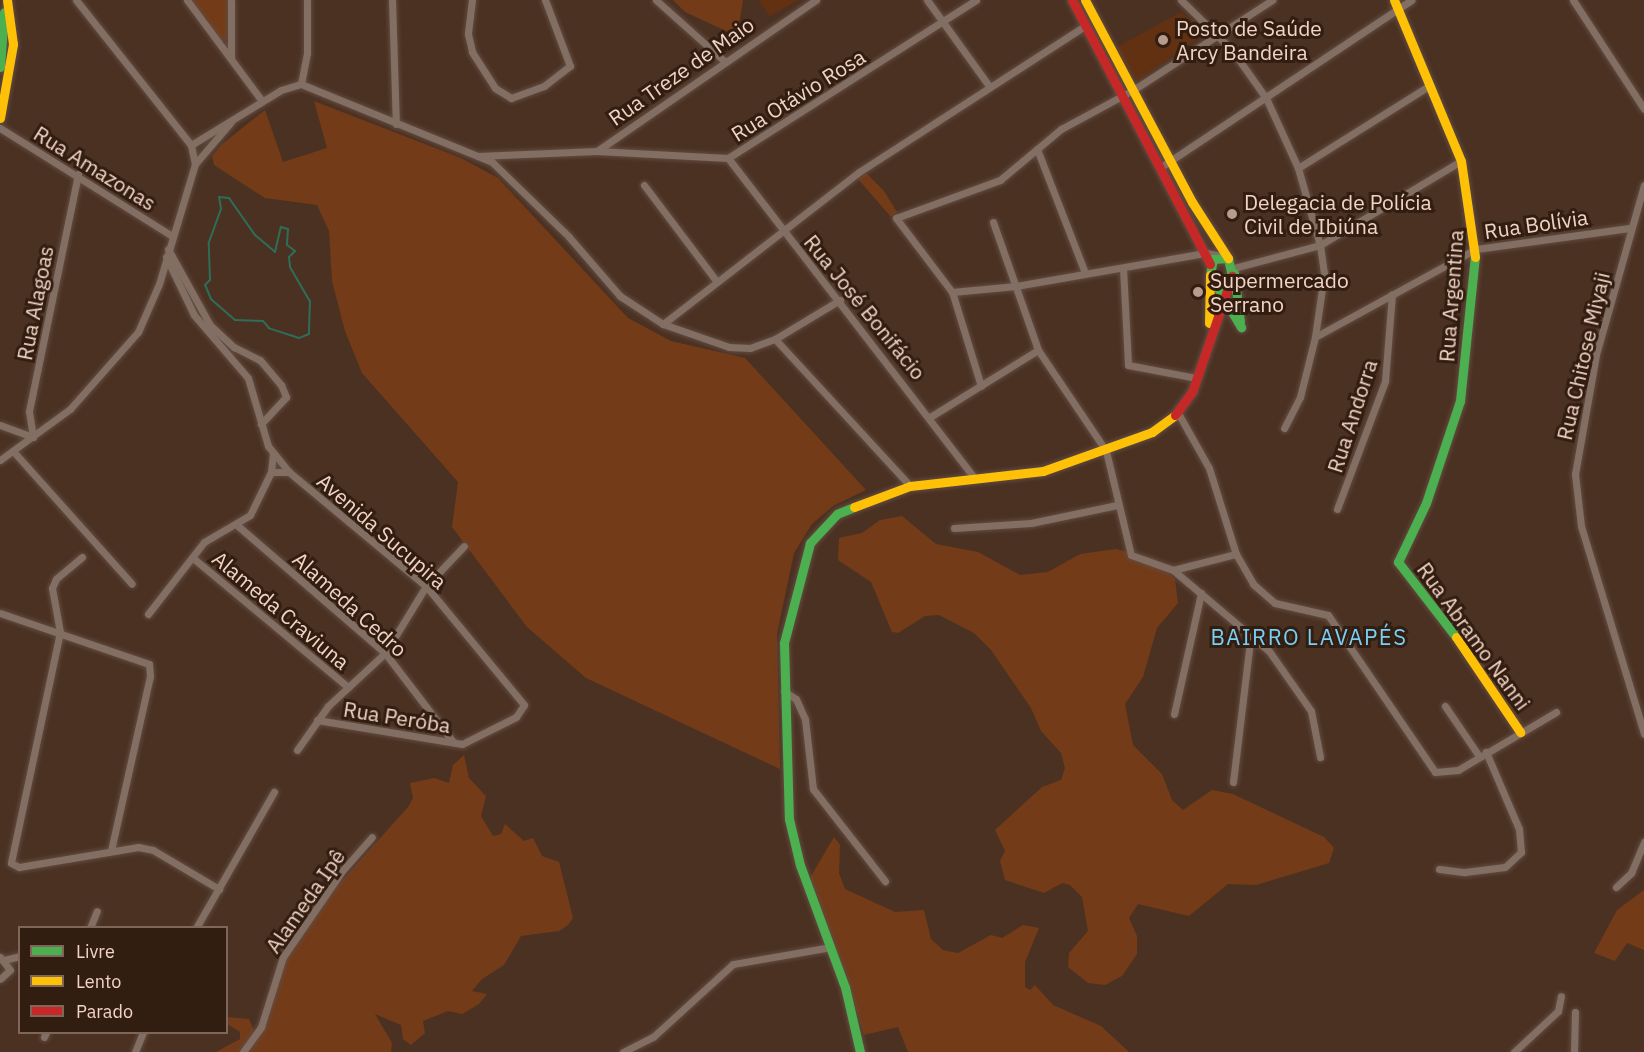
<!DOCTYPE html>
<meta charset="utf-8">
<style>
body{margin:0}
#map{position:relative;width:1644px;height:1052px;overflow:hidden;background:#4b3122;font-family:"IBM Plex Sans",sans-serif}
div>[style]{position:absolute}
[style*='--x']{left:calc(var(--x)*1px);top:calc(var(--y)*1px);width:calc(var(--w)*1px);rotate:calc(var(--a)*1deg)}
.built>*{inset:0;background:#623112}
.green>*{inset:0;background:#743b18}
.stream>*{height:2px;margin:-1px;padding:0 1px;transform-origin:1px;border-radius:1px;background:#2e6e58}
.roads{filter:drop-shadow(0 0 2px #614c40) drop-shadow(0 0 2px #614c40)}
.street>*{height:7px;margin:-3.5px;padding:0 3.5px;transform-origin:3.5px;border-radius:3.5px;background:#836e63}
.fast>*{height:9px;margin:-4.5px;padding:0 4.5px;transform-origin:4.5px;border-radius:4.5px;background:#4caf50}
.slow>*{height:9px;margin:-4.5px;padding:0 4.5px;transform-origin:4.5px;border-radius:4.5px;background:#ffc107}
.jam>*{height:9px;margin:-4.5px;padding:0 4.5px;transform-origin:4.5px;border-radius:4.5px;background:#c62828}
.dots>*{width:16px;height:16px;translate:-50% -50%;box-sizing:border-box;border:3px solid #321d11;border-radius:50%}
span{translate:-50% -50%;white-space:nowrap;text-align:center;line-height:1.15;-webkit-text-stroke:6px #321d11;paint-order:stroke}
.poi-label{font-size:21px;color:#f2d4c5}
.left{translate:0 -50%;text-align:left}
.street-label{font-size:21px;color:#f2d4c5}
.neighbourhood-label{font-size:22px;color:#79cff6;letter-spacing:1.5px}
.legend{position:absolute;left:18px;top:926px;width:210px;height:108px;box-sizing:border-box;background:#321d11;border:2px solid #7f6659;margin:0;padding:8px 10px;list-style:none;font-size:18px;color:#f2d4c5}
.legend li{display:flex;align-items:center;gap:12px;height:30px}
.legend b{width:30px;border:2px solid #7f6659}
</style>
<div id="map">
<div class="built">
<div style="clip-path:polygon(758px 0,799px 0,770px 16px)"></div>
<div style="clip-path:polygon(1181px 12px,1206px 33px,1138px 80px,1133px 76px,1117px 47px)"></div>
</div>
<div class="green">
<div style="clip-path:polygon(190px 0,228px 0,227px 40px,222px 42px)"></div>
<div style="clip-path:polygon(673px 0,743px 0,737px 36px,685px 12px)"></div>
<div style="clip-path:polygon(314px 101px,461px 158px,498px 178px,628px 318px,671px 341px,745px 358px,866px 490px,833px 506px,812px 524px,794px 553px,777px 634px,780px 769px,586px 678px,527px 627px,452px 527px,458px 482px,362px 373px,345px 331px,332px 281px,329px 231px,317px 205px,265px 198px,214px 165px,212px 156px,222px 144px,265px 110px,283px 162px,327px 148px)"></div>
<div style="clip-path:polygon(866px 173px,884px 191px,897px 212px,891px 217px,858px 179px)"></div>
<div style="clip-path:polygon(902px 516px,936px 544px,978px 552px,1020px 575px,1048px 572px,1080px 554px,1116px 549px,1154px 558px,1175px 579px,1178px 603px,1157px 628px,1143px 677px,1125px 704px,1133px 745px,1162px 774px,1172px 800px,1183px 810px,1212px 790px,1233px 794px,1324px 837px,1334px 848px,1329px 863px,1256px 885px,1228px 884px,1189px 916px,1138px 904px,1129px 918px,1137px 936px,1137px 954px,1122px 976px,1105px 985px,1088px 983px,1068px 967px,1069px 953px,1088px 931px,1082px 897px,1070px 885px,1062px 883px,1044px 893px,1005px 880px,1000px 861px,1005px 851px,995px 830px,1042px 787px,1061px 780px,1065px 768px,1061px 753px,1041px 731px,1031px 708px,991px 650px,974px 633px,939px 615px,925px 616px,898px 633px,892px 632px,871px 582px,838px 560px,839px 538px,862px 533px,880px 520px)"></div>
<div style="clip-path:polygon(464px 755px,469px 778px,486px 796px,481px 816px,493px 836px,501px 834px,505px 824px,524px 841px,533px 838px,542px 856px,559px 862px,573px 918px,568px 925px,559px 931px,521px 936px,504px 965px,482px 979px,472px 991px,487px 994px,479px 1004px,462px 1014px,448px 1011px,423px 1021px,425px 1033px,411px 1045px,403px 1039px,401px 1025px,375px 1014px,392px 1043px,391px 1052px,216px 1052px,240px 1039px,240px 1032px,227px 1024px,227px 1017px,249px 1019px,256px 1035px,280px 965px,313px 913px,408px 807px,413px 798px,410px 783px,434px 778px,449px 783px,453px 765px)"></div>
<div style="clip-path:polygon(834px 837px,840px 845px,839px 873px,845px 889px,895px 912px,924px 910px,931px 939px,943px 950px,958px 953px,991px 935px,1002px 938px,1023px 925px,1039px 928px,1025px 962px,1025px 987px,1030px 990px,1035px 985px,1053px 1005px,1101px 1026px,1129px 1052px,908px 1052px,898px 1027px,864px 1035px,835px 946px,809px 891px,811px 876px)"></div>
<div style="clip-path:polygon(1644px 890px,1644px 950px,1627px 943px,1615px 961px,1594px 953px,1617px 910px)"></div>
</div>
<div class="stream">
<div style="--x:219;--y:197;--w:10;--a:6"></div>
<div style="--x:229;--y:198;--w:45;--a:54.9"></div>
<div style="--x:255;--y:235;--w:26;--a:40"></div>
<div style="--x:275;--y:252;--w:26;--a:-77"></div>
<div style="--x:281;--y:227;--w:7;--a:16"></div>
<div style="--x:288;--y:229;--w:16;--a:94"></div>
<div style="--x:287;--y:245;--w:10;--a:37"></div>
<div style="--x:295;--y:251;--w:8;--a:135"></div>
<div style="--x:289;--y:257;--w:10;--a:84"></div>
<div style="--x:290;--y:267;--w:39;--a:60"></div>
<div style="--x:310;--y:301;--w:33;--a:92"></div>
<div style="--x:309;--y:334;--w:11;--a:158"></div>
<div style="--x:299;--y:338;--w:32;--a:-162"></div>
<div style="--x:269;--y:328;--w:9;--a:-131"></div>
<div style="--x:263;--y:321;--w:28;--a:-178"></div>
<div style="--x:235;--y:320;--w:32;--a:-139"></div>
<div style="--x:211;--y:299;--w:15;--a:-113"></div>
<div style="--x:205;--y:285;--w:7;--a:-45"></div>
<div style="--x:210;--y:280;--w:38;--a:-92"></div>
<div style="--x:209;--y:242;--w:35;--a:-70"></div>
<div style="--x:221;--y:209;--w:12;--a:-99"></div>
</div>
<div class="roads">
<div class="street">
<div style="--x:187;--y:0;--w:126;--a:53.4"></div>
<div style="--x:231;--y:0;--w:58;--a:90"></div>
<div style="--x:392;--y:0;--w:124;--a:88.2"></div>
<div style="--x:472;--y:0;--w:34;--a:97"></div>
<div style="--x:468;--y:34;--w:18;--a:77"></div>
<div style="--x:472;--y:52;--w:43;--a:57.4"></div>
<div style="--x:495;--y:88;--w:19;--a:32"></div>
<div style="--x:511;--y:98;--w:35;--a:-20"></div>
<div style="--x:544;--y:86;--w:33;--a:-38"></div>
<div style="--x:570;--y:66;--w:71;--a:-110.7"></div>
<div style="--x:656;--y:0;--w:90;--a:41.8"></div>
<div style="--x:927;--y:0;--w:106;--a:54.2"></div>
<div style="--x:1181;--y:0;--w:71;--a:44.4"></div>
<div style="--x:1232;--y:50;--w:59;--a:54.7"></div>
<div style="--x:1266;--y:98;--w:77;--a:65.4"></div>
<div style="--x:1298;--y:168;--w:80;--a:74.1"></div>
<div style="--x:1320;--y:245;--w:30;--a:82"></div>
<div style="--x:1324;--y:275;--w:63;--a:98.3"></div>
<div style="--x:1315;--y:337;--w:62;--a:104"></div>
<div style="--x:1300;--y:397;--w:35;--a:117"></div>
<div style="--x:1573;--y:0;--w:130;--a:56.9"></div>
<div style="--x:301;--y:84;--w:32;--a:-79"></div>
<div style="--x:307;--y:53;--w:53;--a:-90"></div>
<div style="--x:0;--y:128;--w:203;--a:32.1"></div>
<div style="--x:191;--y:145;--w:105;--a:-31.4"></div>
<div style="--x:281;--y:90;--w:21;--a:-17"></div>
<div style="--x:301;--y:84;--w:206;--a:22.2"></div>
<div style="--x:492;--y:162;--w:107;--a:44.2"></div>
<div style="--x:569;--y:237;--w:78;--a:49.2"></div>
<div style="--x:620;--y:296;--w:51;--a:33.1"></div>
<div style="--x:663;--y:324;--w:70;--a:19.2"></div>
<div style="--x:729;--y:347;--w:21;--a:3"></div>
<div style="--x:750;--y:348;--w:27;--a:-20"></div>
<div style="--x:775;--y:339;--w:76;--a:-31"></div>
<div style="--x:1037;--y:149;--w:133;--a:68.8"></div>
<div style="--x:597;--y:151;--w:266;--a:-34.6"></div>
<div style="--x:478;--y:156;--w:119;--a:-2.4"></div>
<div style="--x:597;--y:151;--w:131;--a:3.1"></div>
<div style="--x:728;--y:158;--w:294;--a:-32.5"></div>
<div style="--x:728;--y:158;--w:403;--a:52.4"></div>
<div style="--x:195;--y:164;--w:55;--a:-49.4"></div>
<div style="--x:1161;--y:167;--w:301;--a:-33.7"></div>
<div style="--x:1298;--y:168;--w:152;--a:-32.1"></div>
<div style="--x:644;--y:185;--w:121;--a:53"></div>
<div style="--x:1644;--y:185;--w:177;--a:105.8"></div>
<div style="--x:1596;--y:355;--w:121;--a:100"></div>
<div style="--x:1575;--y:474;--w:52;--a:83.4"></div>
<div style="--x:1581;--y:526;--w:217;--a:73.1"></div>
<div style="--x:993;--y:222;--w:136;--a:70.6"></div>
<div style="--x:1038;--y:350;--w:122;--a:56"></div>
<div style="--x:1106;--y:451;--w:107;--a:76.5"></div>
<div style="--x:1131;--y:555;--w:45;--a:19.7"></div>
<div style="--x:1173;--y:570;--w:65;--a:-14.3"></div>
<div style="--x:168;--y:249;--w:87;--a:61.1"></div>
<div style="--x:210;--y:325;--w:33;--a:43"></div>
<div style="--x:234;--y:347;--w:29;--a:27"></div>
<div style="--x:260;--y:360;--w:33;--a:50"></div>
<div style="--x:281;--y:385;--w:13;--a:67"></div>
<div style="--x:286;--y:397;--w:37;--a:133"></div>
<div style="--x:166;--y:257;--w:64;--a:64.2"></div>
<div style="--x:194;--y:315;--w:83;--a:49.4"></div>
<div style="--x:248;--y:378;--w:71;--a:73.6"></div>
<div style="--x:268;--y:446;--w:33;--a:51"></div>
<div style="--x:1123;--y:268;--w:97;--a:87"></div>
<div style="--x:1128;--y:365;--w:69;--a:10.8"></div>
<div style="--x:1234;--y:268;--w:89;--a:-15"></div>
<div style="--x:1320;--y:245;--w:164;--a:-30.8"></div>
<div style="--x:952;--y:292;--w:64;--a:-5.4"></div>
<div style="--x:1016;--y:286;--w:193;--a:-9.9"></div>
<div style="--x:1206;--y:253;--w:16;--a:11"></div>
<div style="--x:663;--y:324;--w:248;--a:-37.8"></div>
<div style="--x:859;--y:172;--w:269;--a:-32.9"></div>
<div style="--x:1315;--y:337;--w:183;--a:-28.7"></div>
<div style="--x:1476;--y:249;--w:155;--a:-7.8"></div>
<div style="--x:775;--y:339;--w:200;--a:47.4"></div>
<div style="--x:981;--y:386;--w:98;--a:-107.1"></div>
<div style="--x:952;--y:292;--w:93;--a:-127.1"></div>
<div style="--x:896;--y:218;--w:111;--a:-20.1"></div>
<div style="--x:1000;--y:180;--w:80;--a:-39.9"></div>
<div style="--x:1061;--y:129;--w:82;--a:-28.4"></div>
<div style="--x:1133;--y:90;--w:166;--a:-32.9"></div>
<div style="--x:1178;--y:413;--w:63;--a:60.6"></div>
<div style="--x:1209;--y:468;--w:90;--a:72.6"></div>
<div style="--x:1236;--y:554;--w:34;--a:60"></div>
<div style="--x:1253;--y:584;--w:29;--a:41"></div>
<div style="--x:1275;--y:603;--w:54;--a:12.8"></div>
<div style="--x:1328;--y:615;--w:190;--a:55.7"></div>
<div style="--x:1435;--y:772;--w:23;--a:-5"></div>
<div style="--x:1458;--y:770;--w:114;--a:-30.6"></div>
<div style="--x:930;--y:417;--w:127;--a:-31.8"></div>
<div style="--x:0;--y:425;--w:35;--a:20"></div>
<div style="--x:33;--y:437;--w:26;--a:-99"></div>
<div style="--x:29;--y:411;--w:242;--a:-78.3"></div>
<div style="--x:13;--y:451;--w:178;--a:48.2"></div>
<div style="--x:0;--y:460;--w:87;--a:-36.1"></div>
<div style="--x:70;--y:409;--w:103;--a:-48.6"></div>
<div style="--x:138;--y:332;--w:52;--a:-66.4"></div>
<div style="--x:159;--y:284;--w:125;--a:-73.3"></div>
<div style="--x:195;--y:164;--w:19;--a:-102"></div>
<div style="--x:191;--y:145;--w:185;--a:-128.4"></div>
<div style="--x:271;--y:472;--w:18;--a:0"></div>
<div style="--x:289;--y:472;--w:178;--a:39.8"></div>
<div style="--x:426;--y:586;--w:154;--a:50.5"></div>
<div style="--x:524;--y:705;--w:14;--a:124"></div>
<div style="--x:516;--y:717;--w:60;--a:153.4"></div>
<div style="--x:462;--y:744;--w:147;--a:-170.6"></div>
<div style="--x:1337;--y:509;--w:137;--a:-69.4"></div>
<div style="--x:1385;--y:381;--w:87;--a:-85.4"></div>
<div style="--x:238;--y:526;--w:194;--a:40.8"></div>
<div style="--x:385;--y:653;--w:112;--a:52.6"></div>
<div style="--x:954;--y:528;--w:77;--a:-3.7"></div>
<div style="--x:1031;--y:523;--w:88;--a:-11.8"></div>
<div style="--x:82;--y:557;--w:34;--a:140"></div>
<div style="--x:56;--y:579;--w:10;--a:114"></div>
<div style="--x:52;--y:588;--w:45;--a:79.7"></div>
<div style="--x:60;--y:632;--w:236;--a:102"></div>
<div style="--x:11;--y:863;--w:9;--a:27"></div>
<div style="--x:19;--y:867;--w:121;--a:-9.5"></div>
<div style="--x:138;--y:847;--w:15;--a:11"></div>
<div style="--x:153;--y:850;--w:77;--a:30.6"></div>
<div style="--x:193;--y:558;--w:202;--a:39.8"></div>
<div style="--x:1173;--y:570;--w:126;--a:40.2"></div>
<div style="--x:1269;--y:651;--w:73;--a:55"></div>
<div style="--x:1311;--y:711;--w:47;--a:78.9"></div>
<div style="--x:0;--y:613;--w:157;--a:18.9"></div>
<div style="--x:149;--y:664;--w:12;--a:85"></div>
<div style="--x:150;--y:676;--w:178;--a:102.6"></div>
<div style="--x:148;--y:614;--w:91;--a:-52.1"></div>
<div style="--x:204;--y:542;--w:53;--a:-30.4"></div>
<div style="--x:250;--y:515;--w:48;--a:-64"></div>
<div style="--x:271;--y:472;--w:18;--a:-84"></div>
<div style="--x:784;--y:691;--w:14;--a:34"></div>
<div style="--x:796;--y:699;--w:22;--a:66"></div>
<div style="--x:805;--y:719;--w:70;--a:83.5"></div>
<div style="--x:813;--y:789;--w:117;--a:52"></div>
<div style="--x:1445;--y:706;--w:60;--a:55.8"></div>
<div style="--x:1174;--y:714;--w:124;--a:-77.4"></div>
<div style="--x:297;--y:750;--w:54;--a:-54.8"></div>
<div style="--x:328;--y:706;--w:78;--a:-42.9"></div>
<div style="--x:385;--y:653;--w:79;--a:-58.5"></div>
<div style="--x:426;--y:586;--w:55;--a:-46.5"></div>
<div style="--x:1233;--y:782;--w:150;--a:-83.1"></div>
<div style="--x:1439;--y:869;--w:26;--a:7"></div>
<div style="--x:1465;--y:872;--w:40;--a:-7.1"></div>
<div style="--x:1505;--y:867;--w:22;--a:-43"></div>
<div style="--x:1521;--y:852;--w:23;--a:-95"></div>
<div style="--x:1519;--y:829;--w:84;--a:-113.2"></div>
<div style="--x:1616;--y:887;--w:21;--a:-43"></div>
<div style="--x:1631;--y:873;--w:34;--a:-67"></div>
<div style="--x:90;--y:928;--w:18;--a:-68"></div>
<div style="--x:196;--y:928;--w:157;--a:-60.2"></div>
<div style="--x:0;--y:957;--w:16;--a:52"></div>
<div style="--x:10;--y:970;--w:13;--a:138"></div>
<div style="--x:4;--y:960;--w:16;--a:-14"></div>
<div style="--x:44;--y:1037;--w:5;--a:-68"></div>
<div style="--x:135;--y:1052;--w:22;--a:-68"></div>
<div style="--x:243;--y:1052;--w:31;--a:-54"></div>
<div style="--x:261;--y:1027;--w:73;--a:-72.6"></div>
<div style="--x:283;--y:957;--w:104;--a:-55.5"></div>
<div style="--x:342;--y:871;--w:45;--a:-48.6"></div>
<div style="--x:623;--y:1052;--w:34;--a:-27"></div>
<div style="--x:653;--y:1037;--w:108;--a:-42.4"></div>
<div style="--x:733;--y:964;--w:99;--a:-9.8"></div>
<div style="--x:1514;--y:1052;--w:60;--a:-43"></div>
<div style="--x:1558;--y:1011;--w:15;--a:-79"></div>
<div style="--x:1574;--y:1052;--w:40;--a:-88.6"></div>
</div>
<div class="fast">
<div style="--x:0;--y:67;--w:55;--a:-85.8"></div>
<div style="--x:1234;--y:273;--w:49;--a:83"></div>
<div style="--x:1213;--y:279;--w:12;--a:9"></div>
<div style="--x:1225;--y:281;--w:9;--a:-36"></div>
<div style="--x:1232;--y:276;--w:18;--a:-103"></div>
<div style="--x:1228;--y:258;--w:15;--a:176"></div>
<div style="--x:1213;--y:259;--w:16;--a:101"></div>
<div style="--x:1210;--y:275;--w:61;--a:59.2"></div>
<div style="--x:854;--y:507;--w:18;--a:158"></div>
<div style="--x:837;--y:514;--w:40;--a:133"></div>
<div style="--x:810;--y:543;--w:103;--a:104.6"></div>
<div style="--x:784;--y:643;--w:176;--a:88.4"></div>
<div style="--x:789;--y:819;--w:47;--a:76.6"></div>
<div style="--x:800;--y:865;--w:130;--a:69.8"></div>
<div style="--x:845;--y:987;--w:67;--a:77"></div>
<div style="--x:1456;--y:637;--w:95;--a:-127.7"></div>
<div style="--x:1398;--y:562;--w:65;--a:-64.6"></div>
<div style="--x:1426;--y:503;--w:108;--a:-71.6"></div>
<div style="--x:1460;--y:401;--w:145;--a:-84.1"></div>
</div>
<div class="slow">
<div style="--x:1085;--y:0;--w:229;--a:62.1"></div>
<div style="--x:1192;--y:202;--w:67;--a:57.3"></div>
<div style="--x:1394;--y:0;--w:174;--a:67.4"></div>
<div style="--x:1461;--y:161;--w:97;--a:81.7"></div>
<div style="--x:0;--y:118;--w:75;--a:-80"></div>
<div style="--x:13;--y:44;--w:44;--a:-97.8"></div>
<div style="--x:1209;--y:323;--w:48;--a:-88.8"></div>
<div style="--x:854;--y:507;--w:60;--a:-20.6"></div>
<div style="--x:910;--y:486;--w:134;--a:-6.4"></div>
<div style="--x:1043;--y:471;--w:116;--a:-19.7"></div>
<div style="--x:1152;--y:432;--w:29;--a:-36"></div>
<div style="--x:1456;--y:637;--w:115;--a:56"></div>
</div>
<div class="jam">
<div style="--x:1072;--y:0;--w:298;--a:62.4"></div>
<div style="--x:1175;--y:415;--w:29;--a:-54"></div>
<div style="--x:1192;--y:392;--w:123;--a:-71"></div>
</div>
</div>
<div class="dots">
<div style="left:1163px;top:40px;background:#b89b8c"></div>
<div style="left:1232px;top:214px;background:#b89b8c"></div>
<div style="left:1198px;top:292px;background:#b89b8c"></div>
</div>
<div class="poi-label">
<span class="left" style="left:1176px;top:40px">Posto de Saúde<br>Arcy Bandeira</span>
<span class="left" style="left:1244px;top:214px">Delegacia de Polícia<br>Civil de Ibiúna</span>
<span class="left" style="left:1210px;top:292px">Supermercado<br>Serrano</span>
</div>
<div class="street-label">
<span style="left:681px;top:71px;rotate:-35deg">Rua Treze de Maio</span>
<span style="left:798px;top:95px;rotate:-32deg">Rua Otávio Rosa</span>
<span style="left:95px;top:168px;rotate:32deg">Rua Amazonas</span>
<span style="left:1536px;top:224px;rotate:-8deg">Rua Bolívia</span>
<span style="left:1451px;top:296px;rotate:-86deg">Rua Argentina</span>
<span style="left:35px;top:303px;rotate:-79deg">Rua Alagoas</span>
<span style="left:865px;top:307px;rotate:51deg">Rua José Bonifácio</span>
<span style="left:1583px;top:356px;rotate:-77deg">Rua Chitose Miyaji</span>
<span style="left:1352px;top:416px;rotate:-72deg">Rua Andorra</span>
<span style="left:382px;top:531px;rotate:41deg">Avenida Sucupira</span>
<span style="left:350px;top:604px;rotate:42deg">Alameda Cedro</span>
<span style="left:281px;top:610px;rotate:40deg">Alameda Craviuna</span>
<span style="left:1474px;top:636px;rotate:54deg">Rua Abramo Nanni</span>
<span style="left:397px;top:717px;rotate:9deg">Rua Peróba</span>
<span style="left:305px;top:901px;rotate:-55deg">Alameda Ipê</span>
</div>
<div class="neighbourhood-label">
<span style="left:1309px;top:637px">BAIRRO LAVAPÉS</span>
</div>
<ul class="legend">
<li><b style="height:8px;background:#4caf50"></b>Livre</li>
<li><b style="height:8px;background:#ffc107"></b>Lento</li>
<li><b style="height:8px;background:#c62828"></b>Parado</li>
</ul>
</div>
